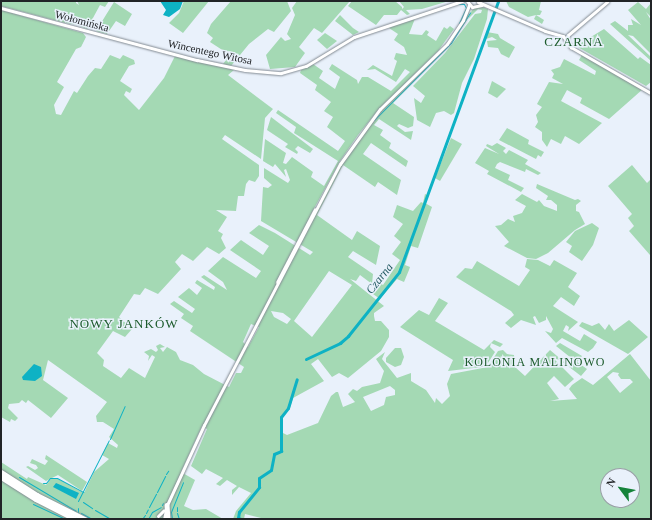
<!DOCTYPE html>
<meta charset="utf-8">
<style>
body{margin:0}
#map{position:relative;width:652px;height:520px;overflow:hidden;background:#e9f1fb;font-family:"Times New Roman",serif}
div>[style]{position:absolute}
[style*='--x']{left:calc(var(--x)*1px);top:calc(var(--y)*1px);width:calc(var(--w)*1px);rotate:calc(var(--a)*1deg)}
.green>*{inset:0;background:#a4d9b4}
.water>*{inset:0;background:#0eb2c4}
.stream>*{height:1px;margin:-0.5px;padding:0 0.5px;transform-origin:0.5px;border-radius:0.5px;background:#0eb2c4}
.river>*{height:3px;margin:-1.5px;padding:0 1.5px;transform-origin:1.5px;border-radius:1.5px;background:#0eb2c4}
.roads{filter:drop-shadow(0 0 1px #838b93) drop-shadow(0 0 1px #838b93)}
.tertiary>*{height:2.5px;margin:-1.25px;padding:0 1.25px;transform-origin:1.25px;border-radius:1.25px;background:#fff}
.secondary>*{height:3px;margin:-1.5px;padding:0 1.5px;transform-origin:1.5px;border-radius:1.5px;background:#fff}
.motorway>*{height:4.5px;margin:-2.25px;padding:0 2.25px;transform-origin:2.25px;border-radius:2.25px;background:#fff}
span{translate:-50% -50%;white-space:nowrap;text-align:center;line-height:1.15;-webkit-text-stroke:3px #e9f1fb;paint-order:stroke}
.street-label{font-size:11px;color:#212427}
.water-label{font-size:12px;color:#1e565e;font-style:italic}
.neighbourhood-label{font-size:12px;color:#1c5b2c;letter-spacing:1px}
.quarter-label{font-size:13px;color:#1c5b2c;letter-spacing:1px}
.frame{position:absolute;inset:0;border:2px solid #212427;pointer-events:none}
.north{position:absolute;left:600px;top:468px;width:40px;height:40px;box-sizing:border-box;background:#e9f1fb;border:1px solid #999fa6;border-radius:50%;rotate:302deg;font-size:11px;font-weight:700;line-height:16px;text-align:center;color:#212427}
.north::after{content:'';display:block;margin:auto;width:14px;height:18px;background:#15833a;clip-path:polygon(50% 0,100% 100%,50% 72%,0 100%)}
</style>
<div id="map">
<div class="green">
<div style="clip-path:polygon(1px 1px,76px 1px,76px 3px,79px 5px,77px 1px,109px 1px,105px 7px,100px 5px,87px 29px,78px 25px,66px 23px,66px 20px,65px 23px,1px 6px)"></div>
<div style="clip-path:polygon(184px 1px,209px 1px,183px 33px,169px 23px,179px 13px)"></div>
<div style="clip-path:polygon(231px 1px,287px 1px,291px 11px,274px 32px,268px 29px,249px 44px,231px 66px,223px 64px,230px 55px,210px 42px,213px 38px,207px 33px,211px 24px)"></div>
<div style="clip-path:polygon(297px 1px,350px 1px,322px 33px,314px 28px,299px 47px,305px 53px,295px 67px,270px 69px,266px 55px,281px 37px,285px 41px,291px 39px,287px 34px,295px 15px,292px 8px)"></div>
<div style="clip-path:polygon(352px 1px,395px 1px,402px 7px,402px 9px,404px 7px,399px 1px,449px 1px,422px 9px,406px 10px,410px 14px,407px 15px,401px 10px,397px 15px,384px 15px,376px 25px,348px 6px)"></div>
<div style="clip-path:polygon(506px 1px,541px 1px,539px 10px,542px 11px,540px 15px,536px 15px,544px 20px,542px 24px,534px 19px,536px 15px,528px 17px,509px 7px)"></div>
<div style="clip-path:polygon(114px 2px,132px 14px,125px 26px,116px 21px,107px 34px,96px 31px)"></div>
<div style="clip-path:polygon(638px 2px,646px 9px,651px 3px,651px 17px,646px 12px,651px 20px,651px 54px,633px 36px,628px 35px,651px 57px,651px 61px,610px 24px,615px 21px,628px 31px,628px 25px,633px 25px,631px 19px,641px 25px,628px 10px)"></div>
<div style="clip-path:polygon(480px 6px,488px 9px,487px 19px,474px 59px,462px 83px,454px 113px,451px 115px,444px 111px,436px 113px,430px 127px,417px 120px,414px 98px,421px 103px,425px 96px,413px 86px,445px 53px,475px 14px,481px 13px,482px 10px,478px 9px,468px 19px,472px 10px)"></div>
<div style="clip-path:polygon(evenodd,1px 10px,83px 33px,86px 37px,81px 47px,76px 49px,57px 82px,64px 87px,54px 105px,56px 114px,61px 115px,74px 91px,77px 93px,88px 76px,95px 68px,101px 69px,110px 55px,120px 59px,123px 55px,134px 60px,135px 64px,129px 66px,120px 81px,132px 89px,130px 93px,126px 91px,124px 95px,139px 110px,164px 78px,176px 54px,234px 70px,228px 75px,273px 109px,265px 118px,261px 159px,225px 135px,222px 139px,259px 165px,259px 176px,255px 182px,249px 180px,246px 184px,244px 196px,238px 196px,236px 211px,216px 210px,227px 217px,218px 231px,223px 234px,221px 238px,226px 248px,219px 254px,207px 247px,193px 261px,182px 254px,175px 262px,181px 269px,158px 294px,145px 288px,140px 295px,134px 294px,119px 317px,132px 329px,125px 337px,113px 331px,97px 353px,104px 360px,103px 366px,121px 378px,129px 368px,145px 378px,155px 357px,152px 355px,148px 361px,149px 356px,144px 352px,151px 349px,156px 352px,158px 350px,156px 346px,160px 344px,165px 347px,160px 348px,163px 352px,167px 347px,176px 352px,180px 360px,193px 365px,204px 374px,229px 387px,236px 373px,241px 373px,244px 367px,190px 331px,193px 326px,181px 318px,184px 314px,170px 304px,174px 301px,192px 313px,195px 309px,178px 297px,189px 288px,197px 295px,202px 288px,195px 283px,197px 280px,214px 290px,215px 287px,201px 277px,204px 275px,227px 290px,223px 282px,208px 271px,223px 257px,256px 278px,261px 271px,230px 250px,241px 240px,263px 255px,269px 246px,249px 233px,259px 225px,275px 233px,310px 255px,313px 252px,261px 221px,263px 187px,268px 188px,272px 185px,264px 178px,264px 168px,288px 183px,290px 180px,286px 169px,284px 170px,286px 177px,275px 164px,273px 167px,263px 161px,265px 139px,286px 153px,283px 163px,286px 164px,292px 157px,313px 172px,311px 177px,324px 186px,338px 161px,294px 133px,296px 127px,276px 113px,278px 110px,338px 151px,345px 141px,327px 127px,333px 117px,324px 111px,331px 102px,315px 90px,317px 85px,300px 73px,301px 70px,313px 64px,323px 71px,319px 78px,335px 89px,340px 77px,329px 69px,332px 64px,357px 80px,358px 84px,362px 77px,368px 77px,391px 91px,410px 72px,405px 69px,396px 82px,375px 69px,367px 70px,373px 65px,392px 76px,397px 61px,394px 59px,396px 53px,407px 55px,404px 47px,394px 40px,398px 34px,386px 26px,416px 16px,409px 34px,422px 35px,426px 30px,429px 32px,427px 35px,436px 41px,444px 27px,447px 29px,450px 26px,454px 29px,438px 51px,378px 110px,358px 135px,340px 161px,310px 216px,313px 218px,342px 162px,372px 120px,444px 50px,470px 11px,467px 20px,447px 48px,393px 103px,414px 117px,413px 126px,408px 128px,399px 124px,397px 126px,405px 132px,413px 131px,411px 140px,379px 119px,374px 125px,383px 130px,380px 135px,391px 143px,389px 148px,408px 161px,406px 167px,371px 143px,363px 154px,401px 180px,397px 195px,378px 182px,375px 187px,343px 165px,317px 215px,352px 240px,357px 231px,380px 246px,376px 265px,353px 251px,348px 257px,373px 274px,372px 284px,360px 275px,356px 281px,350px 279px,384px 306px,374px 313px,374px 316px,375px 321px,381px 321px,389px 330px,389px 337px,381px 351px,348px 378px,339px 373px,332px 377px,318px 359px,311px 364px,324px 381px,293px 398px,290px 408px,282px 417px,283px 433px,287px 435px,318px 423px,331px 396px,336px 392px,338px 392px,343px 407px,355px 402px,348px 394px,353px 389px,357px 391px,362px 387px,380px 383px,384px 371px,376px 359px,385px 352px,382px 359px,397px 378px,411px 373px,411px 381px,426px 390px,435px 403px,436px 398px,442px 404px,450px 396px,447px 384px,451px 374px,488px 367px,498px 351px,503px 350px,507px 354px,514px 355px,515px 367px,525px 376px,550px 350px,570px 367px,575px 361px,556px 346px,560px 343px,582px 356px,577px 362px,587px 369px,581px 376px,560px 360px,553px 358px,574px 379px,565px 387px,554px 376px,547px 383px,559px 399px,550px 401px,577px 399px,569px 389px,572px 385px,582px 378px,593px 385px,630px 354px,651px 381px,651px 519px,265px 519px,245px 514px,244px 519px,233px 519px,236px 511px,251px 493px,239px 487px,232px 495px,232px 490px,237px 486px,227px 480px,220px 486px,216px 484px,223px 478px,206px 469px,202px 474px,191px 466px,207px 429px,202px 426px,181px 472px,195px 480px,184px 506px,193px 510px,206px 509px,223px 519px,1px 519px,1px 462px,27px 479px,28px 477px,46px 485px,51px 479px,56px 478px,84px 493px,94px 472px,109px 459px,102px 455px,108px 443px,117px 448px,118px 445px,109px 437px,114px 429px,103px 422px,97px 422px,96px 416px,107px 402px,48px 360px,43px 380px,68px 398px,51px 418px,28px 400px,26px 403px,22px 400px,19px 403px,9px 404px,8px 408px,18px 418px,15px 421px,11px 419px,10px 422px,1px 417px,1px 10px,329px 271px,352px 285px,312px 337px,294px 321px,329px 271px,1px 10px,271px 311px,283px 313px,291px 319px,287px 324px,274px 317px,271px 311px,1px 10px,251px 324px,259px 327px,248px 347px,243px 342px,251px 324px,1px 10px,613px 372px,619px 373px,618px 375px,621px 379px,630px 379px,633px 382px,620px 393px,607px 377px,613px 372px,1px 10px,390px 386px,395px 390px,395px 395px,386px 397px,384px 405px,371px 411px,363px 397px,390px 386px,1px 10px,608px 476px,632px 476px,632px 500px,608px 500px,608px 476px)"></div>
<div style="clip-path:polygon(340px 15px,353px 28px,359px 32px,353px 35px,335px 21px)"></div>
<div style="clip-path:polygon(604px 29px,638px 59px,640px 57px,651px 65px,651px 82px,646px 86px,576px 46px)"></div>
<div style="clip-path:polygon(487px 32px,498px 34px,500px 38px,515px 47px,509px 58px,501px 54px,498px 48px,488px 47px,487px 41px,497px 40px,492px 37px,486px 39px)"></div>
<div style="clip-path:polygon(325px 33px,337px 41px,327px 49px,317px 40px)"></div>
<div style="clip-path:polygon(583px 53px,643px 89px,609px 119px,580px 103px,582px 98px,567px 90px,561px 101px,602px 123px,579px 144px,565px 136px,561px 144px,551px 139px,547px 147px,542px 140px,542px 132px,535px 127px,538px 122px,536px 115px,542px 107px,537px 104px,549px 82px,563px 84px,552px 78px,554px 74px,551px 70px,560px 67px,564px 59px,595px 75px,596px 71px,579px 60px)"></div>
<div style="clip-path:polygon(492px 81px,506px 89px,497px 98px,488px 93px)"></div>
<div style="clip-path:polygon(271px 117px,313px 149px,310px 153px,298px 146px,295px 149px,298px 152px,297px 154px,285px 147px,288px 144px,267px 130px)"></div>
<div style="clip-path:polygon(507px 128px,529px 140px,528px 144px,544px 152px,541px 157px,538px 155px,536px 159px,499px 140px)"></div>
<div style="clip-path:polygon(451px 138px,462px 144px,440px 181px,435px 178px)"></div>
<div style="clip-path:polygon(497px 143px,506px 148px,503px 151px,506px 154px,509px 150px,528px 160px,525px 164px,541px 173px,538px 175px,526px 169px,525px 172px,500px 162px,497px 164px,495px 168px,510px 175px,508px 180px,524px 188px,521px 192px,487px 174px,489px 171px,475px 163px,485px 148px,499px 154px,486px 146px,487px 144px,492px 146px)"></div>
<div style="clip-path:polygon(632px 165px,647px 183px,651px 179px,650px 255px,629px 231px,634px 226px,628px 218px,632px 214px,608px 186px)"></div>
<div style="clip-path:polygon(537px 184px,575px 200px,578px 199px,581px 201px,576px 205px,576px 211px,579px 212px,585px 224px,575px 230px,548px 253px,536px 259px,527px 258px,504px 246px,509px 242px,495px 226px,501px 225px,508px 219px,515px 222px,513px 216px,522px 213px,526px 206px,515px 200px,522px 194px,537px 202px,539px 200px,544px 206px,557px 211px,557px 205px,551px 200px,546px 200px,548px 196px,536px 188px)"></div>
<div style="clip-path:polygon(425px 194px,427px 195px,409px 245px,425px 203px,432px 207px,418px 248px,411px 246px,405px 265px,410px 267px,409px 270px,404px 282px,397px 279px,380px 299px,373px 294px,376px 280px,383px 285px,400px 260px,392px 254px,401px 242px,394px 236px,403px 224px,393px 217px,397px 205px,413px 211px,421px 202px,423px 203px)"></div>
<div style="clip-path:polygon(592px 223px,599px 228px,593px 245px,582px 261px,569px 252px,572px 246px,566px 242px,575px 231px)"></div>
<div style="clip-path:polygon(527px 259px,538px 260px,550px 266px,554px 260px,577px 273px,568px 287px,580px 296px,574px 306px,561px 297px,553px 306px,578px 322px,568px 331px,569px 327px,566px 325px,563px 331px,580px 341px,584px 334px,597px 342px,593px 348px,588px 352px,562px 338px,556px 343px,545px 331px,551px 333px,553px 329px,546px 316px,546px 320px,539px 323px,535px 316px,533px 317px,536px 325px,521px 320px,511px 328px,505px 323px,514px 315px,511px 311px,456px 277px,465px 268px,472px 269px,477px 261px,519px 286px,530px 270px,525px 267px)"></div>
<div style="clip-path:polygon(439px 298px,448px 303px,435px 321px,484px 350px,494px 340px,503px 344px,500px 347px,491px 343px,490px 347px,495px 352px,488px 363px,482px 367px,448px 371px,453px 360px,400px 327px,419px 310px,429px 315px)"></div>
<div style="clip-path:polygon(629px 320px,648px 337px,628px 354px,579px 326px,582px 322px,592px 326px,599px 323px,605px 330px,609px 324px,614px 331px)"></div>
<div style="clip-path:polygon(395px 348px,401px 348px,404px 357px,401px 365px,395px 367px,386px 362px,386px 358px)"></div>
<div style="clip-path:polygon(46px 455px,87px 482px,82px 491px,58px 475px,46px 481px,26px 467px,28px 466px,35px 470px,38px 468px,36px 465px,30px 463px,32px 459px,45px 465px,48px 461px,45px 459px)"></div>
</div>
<div class="water">
<div style="clip-path:polygon(160px 1px,183px 1px,180px 9px,169px 17px,163px 15px,166px 10px)"></div>
<div style="clip-path:polygon(34px 364px,41px 367px,42px 376px,35px 381px,23px 380px,22px 377px)"></div>
<div style="clip-path:polygon(56px 483px,79px 493px,76px 499px,53px 487px)"></div>
</div>
<div class="stream">
<div style="--x:458;--y:4;--w:6;--a:0"></div>
<div style="--x:464;--y:4;--w:4;--a:63"></div>
<div style="--x:466;--y:8;--w:17;--a:115"></div>
<div style="--x:374;--y:120;--w:109;--a:-45"></div>
<div style="--x:451;--y:43;--w:36;--a:-58"></div>
<div style="--x:110;--y:439;--w:36;--a:-66"></div>
<div style="--x:166;--y:474;--w:4;--a:-56"></div>
<div style="--x:19;--y:477;--w:66;--a:30.8"></div>
<div style="--x:43;--y:483;--w:3;--a:0"></div>
<div style="--x:46;--y:483;--w:6;--a:-51"></div>
<div style="--x:50;--y:478;--w:7;--a:0"></div>
<div style="--x:57;--y:478;--w:30;--a:28"></div>
<div style="--x:157;--y:492;--w:18;--a:-63"></div>
<div style="--x:78;--y:501;--w:68;--a:-63.1"></div>
<div style="--x:83;--y:502;--w:11;--a:34"></div>
<div style="--x:33;--y:504;--w:35;--a:25"></div>
<div style="--x:162;--y:505;--w:2;--a:-63"></div>
<div style="--x:149;--y:507;--w:15;--a:-62"></div>
<div style="--x:177;--y:507;--w:4;--a:90"></div>
<div style="--x:78;--y:508;--w:4;--a:90"></div>
<div style="--x:95;--y:510;--w:16;--a:30"></div>
<div style="--x:81;--y:513;--w:13;--a:29"></div>
<div style="--x:146;--y:513;--w:4;--a:-63"></div>
<div style="--x:177;--y:513;--w:6;--a:72"></div>
<div style="--x:111;--y:519;--w:1;--a:0"></div>
<div style="--x:142;--y:519;--w:5;--a:-53"></div>
<div style="--x:148;--y:519;--w:8;--a:-60"></div>
<div style="--x:152;--y:512;--w:10;--a:-29"></div>
<div style="--x:172;--y:519;--w:7;--a:-98"></div>
<div style="--x:171;--y:512;--w:32;--a:-68"></div>
</div>
<div class="river">
<div style="--x:306;--y:359;--w:38;--a:-25"></div>
<div style="--x:340;--y:343;--w:11;--a:-41"></div>
<div style="--x:348;--y:336;--w:82;--a:-51.4"></div>
<div style="--x:399;--y:272;--w:289;--a:-69.9"></div>
<div style="--x:241;--y:519;--w:3;--a:-162"></div>
<div style="--x:238;--y:518;--w:6;--a:-81"></div>
<div style="--x:239;--y:512;--w:32;--a:-51"></div>
<div style="--x:259;--y:487;--w:9;--a:-90"></div>
<div style="--x:259;--y:478;--w:14;--a:-34"></div>
<div style="--x:271;--y:470;--w:16;--a:-79"></div>
<div style="--x:274;--y:454;--w:8;--a:-23"></div>
<div style="--x:281;--y:451;--w:34;--a:-90"></div>
<div style="--x:281;--y:417;--w:11;--a:-52"></div>
<div style="--x:288;--y:408;--w:30;--a:-73"></div>
</div>
<div class="roads">
<div class="tertiary">
<div style="--x:566;--y:40;--w:9;--a:54"></div>
<div style="--x:571;--y:47;--w:92;--a:29.9"></div>
</div>
<div class="secondary">
<div style="--x:467;--y:1;--w:8;--a:50"></div>
<div style="--x:472;--y:7;--w:10;--a:-11"></div>
<div style="--x:478;--y:2;--w:73;--a:23.4"></div>
<div style="--x:545;--y:31;--w:19;--a:16"></div>
<div style="--x:1;--y:8;--w:203;--a:14.9"></div>
<div style="--x:197;--y:60;--w:49;--a:11.8"></div>
<div style="--x:245;--y:70;--w:36;--a:5"></div>
<div style="--x:281;--y:73;--w:26;--a:-16"></div>
<div style="--x:306;--y:66;--w:56;--a:-31.1"></div>
<div style="--x:354;--y:37;--w:114;--a:-18.4"></div>
<div style="--x:568;--y:35;--w:52;--a:-40.4"></div>
<div style="--x:563;--y:36;--w:5;--a:53"></div>
<div style="--x:566;--y:40;--w:5;--a:-68"></div>
<div style="--x:277;--y:282;--w:82;--a:-62.5"></div>
<div style="--x:158;--y:516;--w:8;--a:-45"></div>
<div style="--x:164;--y:519;--w:14;--a:-78"></div>
<div style="--x:167;--y:505;--w:88;--a:-65.2"></div>
<div style="--x:204;--y:425;--w:294;--a:-62.5"></div>
<div style="--x:340;--y:164;--w:68;--a:-54"></div>
<div style="--x:380;--y:109;--w:93;--a:-44.1"></div>
<div style="--x:447;--y:44;--w:29;--a:-56"></div>
<div style="--x:463;--y:20;--w:16;--a:-68"></div>
</div>
<div class="motorway">
<div style="--x:1;--y:472;--w:43;--a:32.6"></div>
<div style="--x:37;--y:495;--w:54;--a:26.6"></div>
<div style="--x:1;--y:477;--w:41;--a:32.2"></div>
<div style="--x:36;--y:499;--w:44;--a:27.1"></div>
<div style="--x:167;--y:505;--w:14;--a:86"></div>
</div>
</div>
<div class="street-label">
<span style="left:82px;top:21px;rotate:15deg">Wołomińska</span>
<span style="left:210px;top:52px;rotate:12deg">Wincentego Witosa</span>
</div>
<div class="water-label">
<span style="left:380px;top:279px;rotate:-52deg">Czarna</span>
</div>
<div class="neighbourhood-label">
<span style="left:535px;top:363px">KOLONIA MALINOWO</span>
</div>
<div class="quarter-label">
<span style="left:574px;top:42px">CZARNA</span>
<span style="left:124px;top:324px">NOWY JANKÓW</span>
</div>
<div class="frame"></div>
<div class="north">N</div>
</div>
